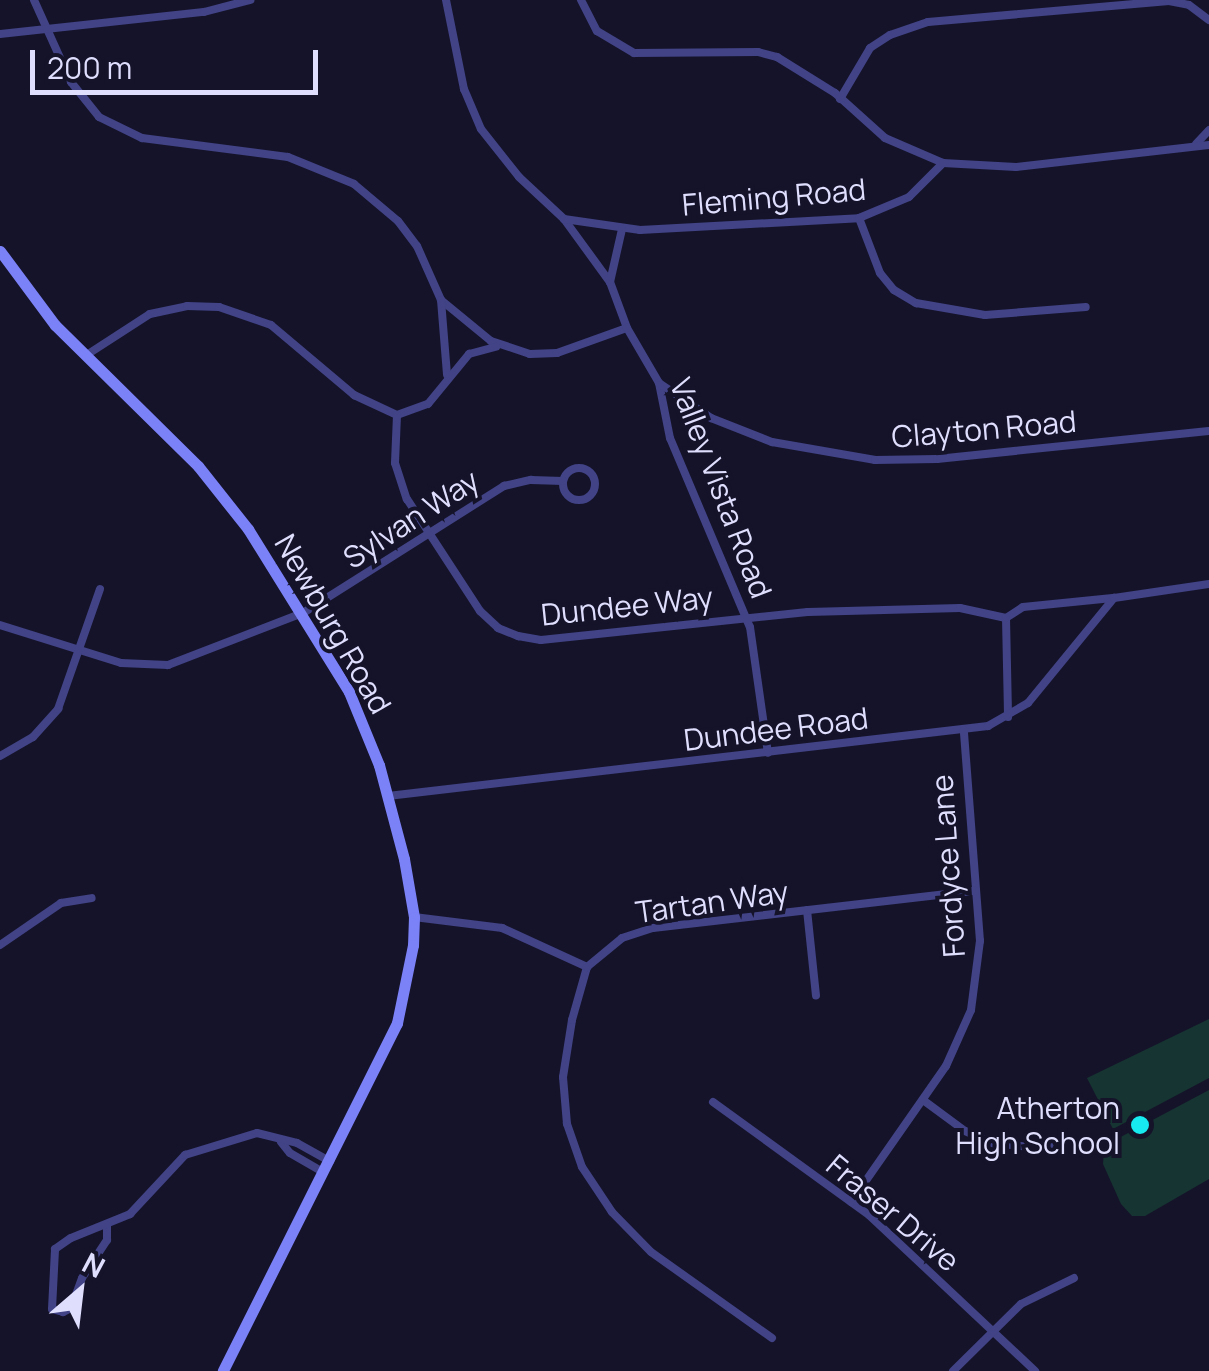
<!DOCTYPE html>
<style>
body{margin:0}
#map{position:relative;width:1209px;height:1371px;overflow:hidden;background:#15132a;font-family:Manrope,sans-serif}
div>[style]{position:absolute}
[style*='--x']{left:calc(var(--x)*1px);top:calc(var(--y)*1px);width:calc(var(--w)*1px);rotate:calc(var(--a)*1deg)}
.green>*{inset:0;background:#163431}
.minor>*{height:8px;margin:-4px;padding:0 4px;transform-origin:4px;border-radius:4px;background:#414386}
.minor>.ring{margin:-4px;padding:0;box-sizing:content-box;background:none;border:8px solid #414386;border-radius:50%}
.secondary>*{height:11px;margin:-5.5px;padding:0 5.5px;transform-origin:5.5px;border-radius:5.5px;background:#7b81f7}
.dots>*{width:28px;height:28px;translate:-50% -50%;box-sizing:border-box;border:5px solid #15132a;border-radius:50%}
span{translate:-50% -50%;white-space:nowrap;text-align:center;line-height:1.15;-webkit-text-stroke:8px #15132a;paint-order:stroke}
.street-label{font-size:30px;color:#dfdefd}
.poi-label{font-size:30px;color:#dfdefd}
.right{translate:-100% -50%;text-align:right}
.north{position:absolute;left:30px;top:1241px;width:100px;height:100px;-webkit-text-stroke:8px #15132a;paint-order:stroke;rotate:28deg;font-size:28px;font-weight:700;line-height:40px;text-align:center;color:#dfdefd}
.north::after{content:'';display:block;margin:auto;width:35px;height:45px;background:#dfdefd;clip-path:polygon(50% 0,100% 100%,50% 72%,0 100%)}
.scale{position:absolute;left:30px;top:50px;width:288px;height:45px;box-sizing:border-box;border:5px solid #dfdefd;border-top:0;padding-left:12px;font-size:30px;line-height:35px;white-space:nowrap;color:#dfdefd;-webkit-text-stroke:8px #15132a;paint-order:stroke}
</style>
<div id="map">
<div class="green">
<div style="clip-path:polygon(1209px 1019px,1209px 1078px,1113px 1129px,1087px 1078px)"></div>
<div style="clip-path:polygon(1209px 1090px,1209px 1179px,1145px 1216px,1132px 1216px,1121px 1204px,1103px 1164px,1104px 1151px,1115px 1140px)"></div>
</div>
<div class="minor">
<div style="--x:34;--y:0;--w:90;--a:65.7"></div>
<div style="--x:71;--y:82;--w:45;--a:51.3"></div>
<div style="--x:99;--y:117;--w:48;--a:26"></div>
<div style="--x:142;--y:138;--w:147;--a:7.4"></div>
<div style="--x:288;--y:157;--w:71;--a:22.2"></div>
<div style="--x:354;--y:184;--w:57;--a:40.1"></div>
<div style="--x:398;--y:221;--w:31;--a:53"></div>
<div style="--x:417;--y:246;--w:59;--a:66"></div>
<div style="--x:441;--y:300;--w:65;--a:39.4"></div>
<div style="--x:491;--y:341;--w:41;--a:18.4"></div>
<div style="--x:530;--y:354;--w:27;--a:-2"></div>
<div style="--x:557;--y:353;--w:74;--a:-19.7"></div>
<div style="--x:446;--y:0;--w:91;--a:78.6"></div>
<div style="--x:464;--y:89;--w:43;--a:67"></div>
<div style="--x:481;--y:129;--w:61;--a:51.6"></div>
<div style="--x:519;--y:177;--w:62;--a:43"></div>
<div style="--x:564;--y:219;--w:78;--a:53.9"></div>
<div style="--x:610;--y:282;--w:49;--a:69.7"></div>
<div style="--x:627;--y:328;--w:64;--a:59.8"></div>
<div style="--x:659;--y:383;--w:56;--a:78.7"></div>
<div style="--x:670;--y:438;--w:205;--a:67.1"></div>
<div style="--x:750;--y:627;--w:127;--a:81.9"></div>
<div style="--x:581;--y:0;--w:35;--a:63"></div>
<div style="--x:597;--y:31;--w:43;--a:30.7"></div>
<div style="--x:634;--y:53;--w:124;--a:-0.5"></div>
<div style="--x:758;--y:52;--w:20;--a:15"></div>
<div style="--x:777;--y:57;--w:68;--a:31.8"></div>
<div style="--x:835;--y:93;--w:67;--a:42"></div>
<div style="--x:885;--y:138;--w:63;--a:23.3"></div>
<div style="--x:0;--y:34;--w:205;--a:-6.2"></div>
<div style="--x:204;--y:12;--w:48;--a:-14.6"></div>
<div style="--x:840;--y:99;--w:59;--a:-59.5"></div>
<div style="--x:870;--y:48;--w:24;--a:-33"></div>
<div style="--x:890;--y:35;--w:40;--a:-18.9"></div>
<div style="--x:928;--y:22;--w:242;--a:-5"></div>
<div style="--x:1169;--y:1;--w:20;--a:11"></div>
<div style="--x:1189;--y:5;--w:25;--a:37"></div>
<div style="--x:1196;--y:144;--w:19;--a:-47"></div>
<div style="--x:859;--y:218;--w:59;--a:69.1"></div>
<div style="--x:880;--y:273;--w:22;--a:51"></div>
<div style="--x:894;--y:290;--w:26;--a:31"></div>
<div style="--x:916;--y:303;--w:70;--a:9.9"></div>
<div style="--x:985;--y:315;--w:101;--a:-4.5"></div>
<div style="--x:564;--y:219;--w:77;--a:8.2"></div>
<div style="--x:640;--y:230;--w:219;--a:-3.1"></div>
<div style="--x:859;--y:218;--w:54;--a:-22.8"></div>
<div style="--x:909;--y:197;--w:48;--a:-45"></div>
<div style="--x:943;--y:163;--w:73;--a:3.1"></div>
<div style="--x:1016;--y:167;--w:194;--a:-6.5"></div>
<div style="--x:610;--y:282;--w:54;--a:-77.2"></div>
<div style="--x:441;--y:300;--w:75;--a:85.4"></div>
<div style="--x:85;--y:356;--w:77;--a:-32.9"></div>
<div style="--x:150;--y:314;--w:38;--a:-12"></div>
<div style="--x:187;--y:306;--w:32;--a:2"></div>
<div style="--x:219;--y:307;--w:55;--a:19.1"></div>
<div style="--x:271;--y:325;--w:109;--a:40.1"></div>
<div style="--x:354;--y:395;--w:47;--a:24.9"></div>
<div style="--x:397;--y:415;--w:33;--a:-20"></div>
<div style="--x:428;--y:404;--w:65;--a:-50.6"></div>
<div style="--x:469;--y:354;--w:28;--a:-15"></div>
<div style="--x:659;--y:383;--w:63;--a:33.9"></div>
<div style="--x:711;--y:418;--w:66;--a:21.5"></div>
<div style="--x:772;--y:442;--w:105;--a:9.9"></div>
<div style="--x:875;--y:460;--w:62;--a:-0.9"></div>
<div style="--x:937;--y:459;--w:273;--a:-5.9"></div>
<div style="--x:397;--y:415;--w:48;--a:92.4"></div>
<div style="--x:395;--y:463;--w:38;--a:72"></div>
<div style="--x:407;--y:499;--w:134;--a:56.9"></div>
<div style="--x:480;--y:611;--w:25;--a:43"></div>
<div style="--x:498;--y:628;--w:22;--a:22"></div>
<div style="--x:518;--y:636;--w:23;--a:10"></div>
<div style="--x:541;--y:640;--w:268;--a:-6"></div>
<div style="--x:808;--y:612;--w:152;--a:-1.5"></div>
<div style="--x:960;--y:608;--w:47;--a:12.3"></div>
<div class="ring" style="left:563px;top:468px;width:24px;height:24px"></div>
<div style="--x:1006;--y:618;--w:20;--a:-33"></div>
<div style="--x:1023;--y:607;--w:90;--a:-5.7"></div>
<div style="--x:1006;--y:618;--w:99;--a:88.8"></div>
<div style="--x:0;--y:625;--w:127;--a:17.4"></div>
<div style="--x:121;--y:663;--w:47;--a:2.4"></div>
<div style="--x:168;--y:665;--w:145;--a:-21.1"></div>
<div style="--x:303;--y:613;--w:238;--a:-32.3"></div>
<div style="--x:504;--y:486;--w:28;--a:-13"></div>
<div style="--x:531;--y:480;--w:32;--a:2"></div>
<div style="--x:0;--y:756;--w:38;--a:-30"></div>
<div style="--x:33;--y:737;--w:38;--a:-48"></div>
<div style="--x:58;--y:709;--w:127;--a:-70.7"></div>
<div style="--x:388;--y:796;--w:604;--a:-6.65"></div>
<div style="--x:988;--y:726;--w:46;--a:-29.9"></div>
<div style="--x:1028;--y:703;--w:136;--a:-50.7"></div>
<div style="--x:1114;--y:598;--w:96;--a:-8.4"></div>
<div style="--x:807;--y:910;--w:86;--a:84"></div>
<div style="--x:414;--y:917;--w:89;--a:7.1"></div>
<div style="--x:502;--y:928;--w:94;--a:24.6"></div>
<div style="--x:0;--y:945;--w:74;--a:-34.5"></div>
<div style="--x:61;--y:903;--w:31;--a:-9"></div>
<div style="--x:923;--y:1100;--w:52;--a:36.4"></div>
<div style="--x:965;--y:1131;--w:30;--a:24"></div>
<div style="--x:992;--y:1143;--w:39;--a:6"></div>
<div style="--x:1031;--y:1147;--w:27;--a:-8"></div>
<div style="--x:713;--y:1102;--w:193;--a:35.9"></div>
<div style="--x:869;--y:1215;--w:228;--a:43.2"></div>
<div style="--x:281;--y:1142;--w:14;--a:51"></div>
<div style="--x:290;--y:1153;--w:39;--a:30"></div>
<div style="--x:851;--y:1202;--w:166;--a:-55.1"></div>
<div style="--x:946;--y:1066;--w:61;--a:-65.9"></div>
<div style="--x:971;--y:1010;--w:70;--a:-82.6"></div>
<div style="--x:980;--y:941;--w:211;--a:-94.4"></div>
<div style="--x:107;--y:1226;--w:14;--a:90"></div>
<div style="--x:107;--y:1240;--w:45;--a:123.3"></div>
<div style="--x:82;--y:1278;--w:32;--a:110"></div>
<div style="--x:71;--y:1308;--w:9;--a:153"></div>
<div style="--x:63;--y:1312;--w:11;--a:-165"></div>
<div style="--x:52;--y:1309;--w:60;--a:-87.1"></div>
<div style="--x:55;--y:1249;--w:19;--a:-35"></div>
<div style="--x:71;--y:1238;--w:64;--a:-22.1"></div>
<div style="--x:130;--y:1214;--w:81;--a:-47"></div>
<div style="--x:185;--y:1155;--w:75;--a:-17"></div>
<div style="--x:257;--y:1133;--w:41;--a:14"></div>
<div style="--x:297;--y:1143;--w:38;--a:29"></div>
<div style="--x:772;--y:1338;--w:148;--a:-144.6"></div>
<div style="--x:651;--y:1252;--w:56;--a:-134.3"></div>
<div style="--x:612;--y:1212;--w:54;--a:-123.7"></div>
<div style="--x:582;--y:1167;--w:46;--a:-109.2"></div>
<div style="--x:567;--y:1124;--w:47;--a:-94.9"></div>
<div style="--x:563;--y:1077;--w:58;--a:-81"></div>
<div style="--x:572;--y:1020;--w:55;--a:-74.2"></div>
<div style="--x:587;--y:967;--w:45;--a:-39.6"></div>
<div style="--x:622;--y:938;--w:33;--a:-18"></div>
<div style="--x:653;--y:928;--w:324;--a:-6.6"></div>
<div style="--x:953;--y:1371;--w:95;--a:-44.6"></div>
<div style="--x:1021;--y:1304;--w:59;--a:-26.1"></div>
</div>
<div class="secondary">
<div style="--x:0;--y:251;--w:92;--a:53.4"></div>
<div style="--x:55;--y:325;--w:201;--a:44.6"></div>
<div style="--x:198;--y:466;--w:80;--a:51.6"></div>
<div style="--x:248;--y:529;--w:192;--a:58.2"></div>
<div style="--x:349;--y:692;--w:79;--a:67.7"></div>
<div style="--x:379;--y:765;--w:97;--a:75.1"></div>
<div style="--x:404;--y:859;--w:59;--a:80.2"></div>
<div style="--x:414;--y:917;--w:28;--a:92"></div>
<div style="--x:413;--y:945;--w:80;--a:101.6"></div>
<div style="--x:397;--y:1023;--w:389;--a:116.6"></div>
</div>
<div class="dots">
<div style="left:1140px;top:1125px;background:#17eaf0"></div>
</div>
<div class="street-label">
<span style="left:774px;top:197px;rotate:-5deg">Fleming Road</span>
<span style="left:984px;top:429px;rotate:-5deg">Clayton Road</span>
<span style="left:721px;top:488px;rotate:69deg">Valley Vista Road</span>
<span style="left:411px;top:519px;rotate:-33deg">Sylvan Way</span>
<span style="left:627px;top:606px;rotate:-6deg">Dundee Way</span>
<span style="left:333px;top:624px;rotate:60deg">Newburg Road</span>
<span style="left:776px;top:729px;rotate:-7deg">Dundee Road</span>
<span style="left:948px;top:866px;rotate:-94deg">Fordyce Lane</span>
<span style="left:712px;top:902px;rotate:-8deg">Tartan Way</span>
<span style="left:893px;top:1213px;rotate:40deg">Fraser Drive</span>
</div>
<div class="poi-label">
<span class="right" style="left:1120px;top:1125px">Atherton<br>High School</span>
</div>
<div class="north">N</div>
<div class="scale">200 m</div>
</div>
